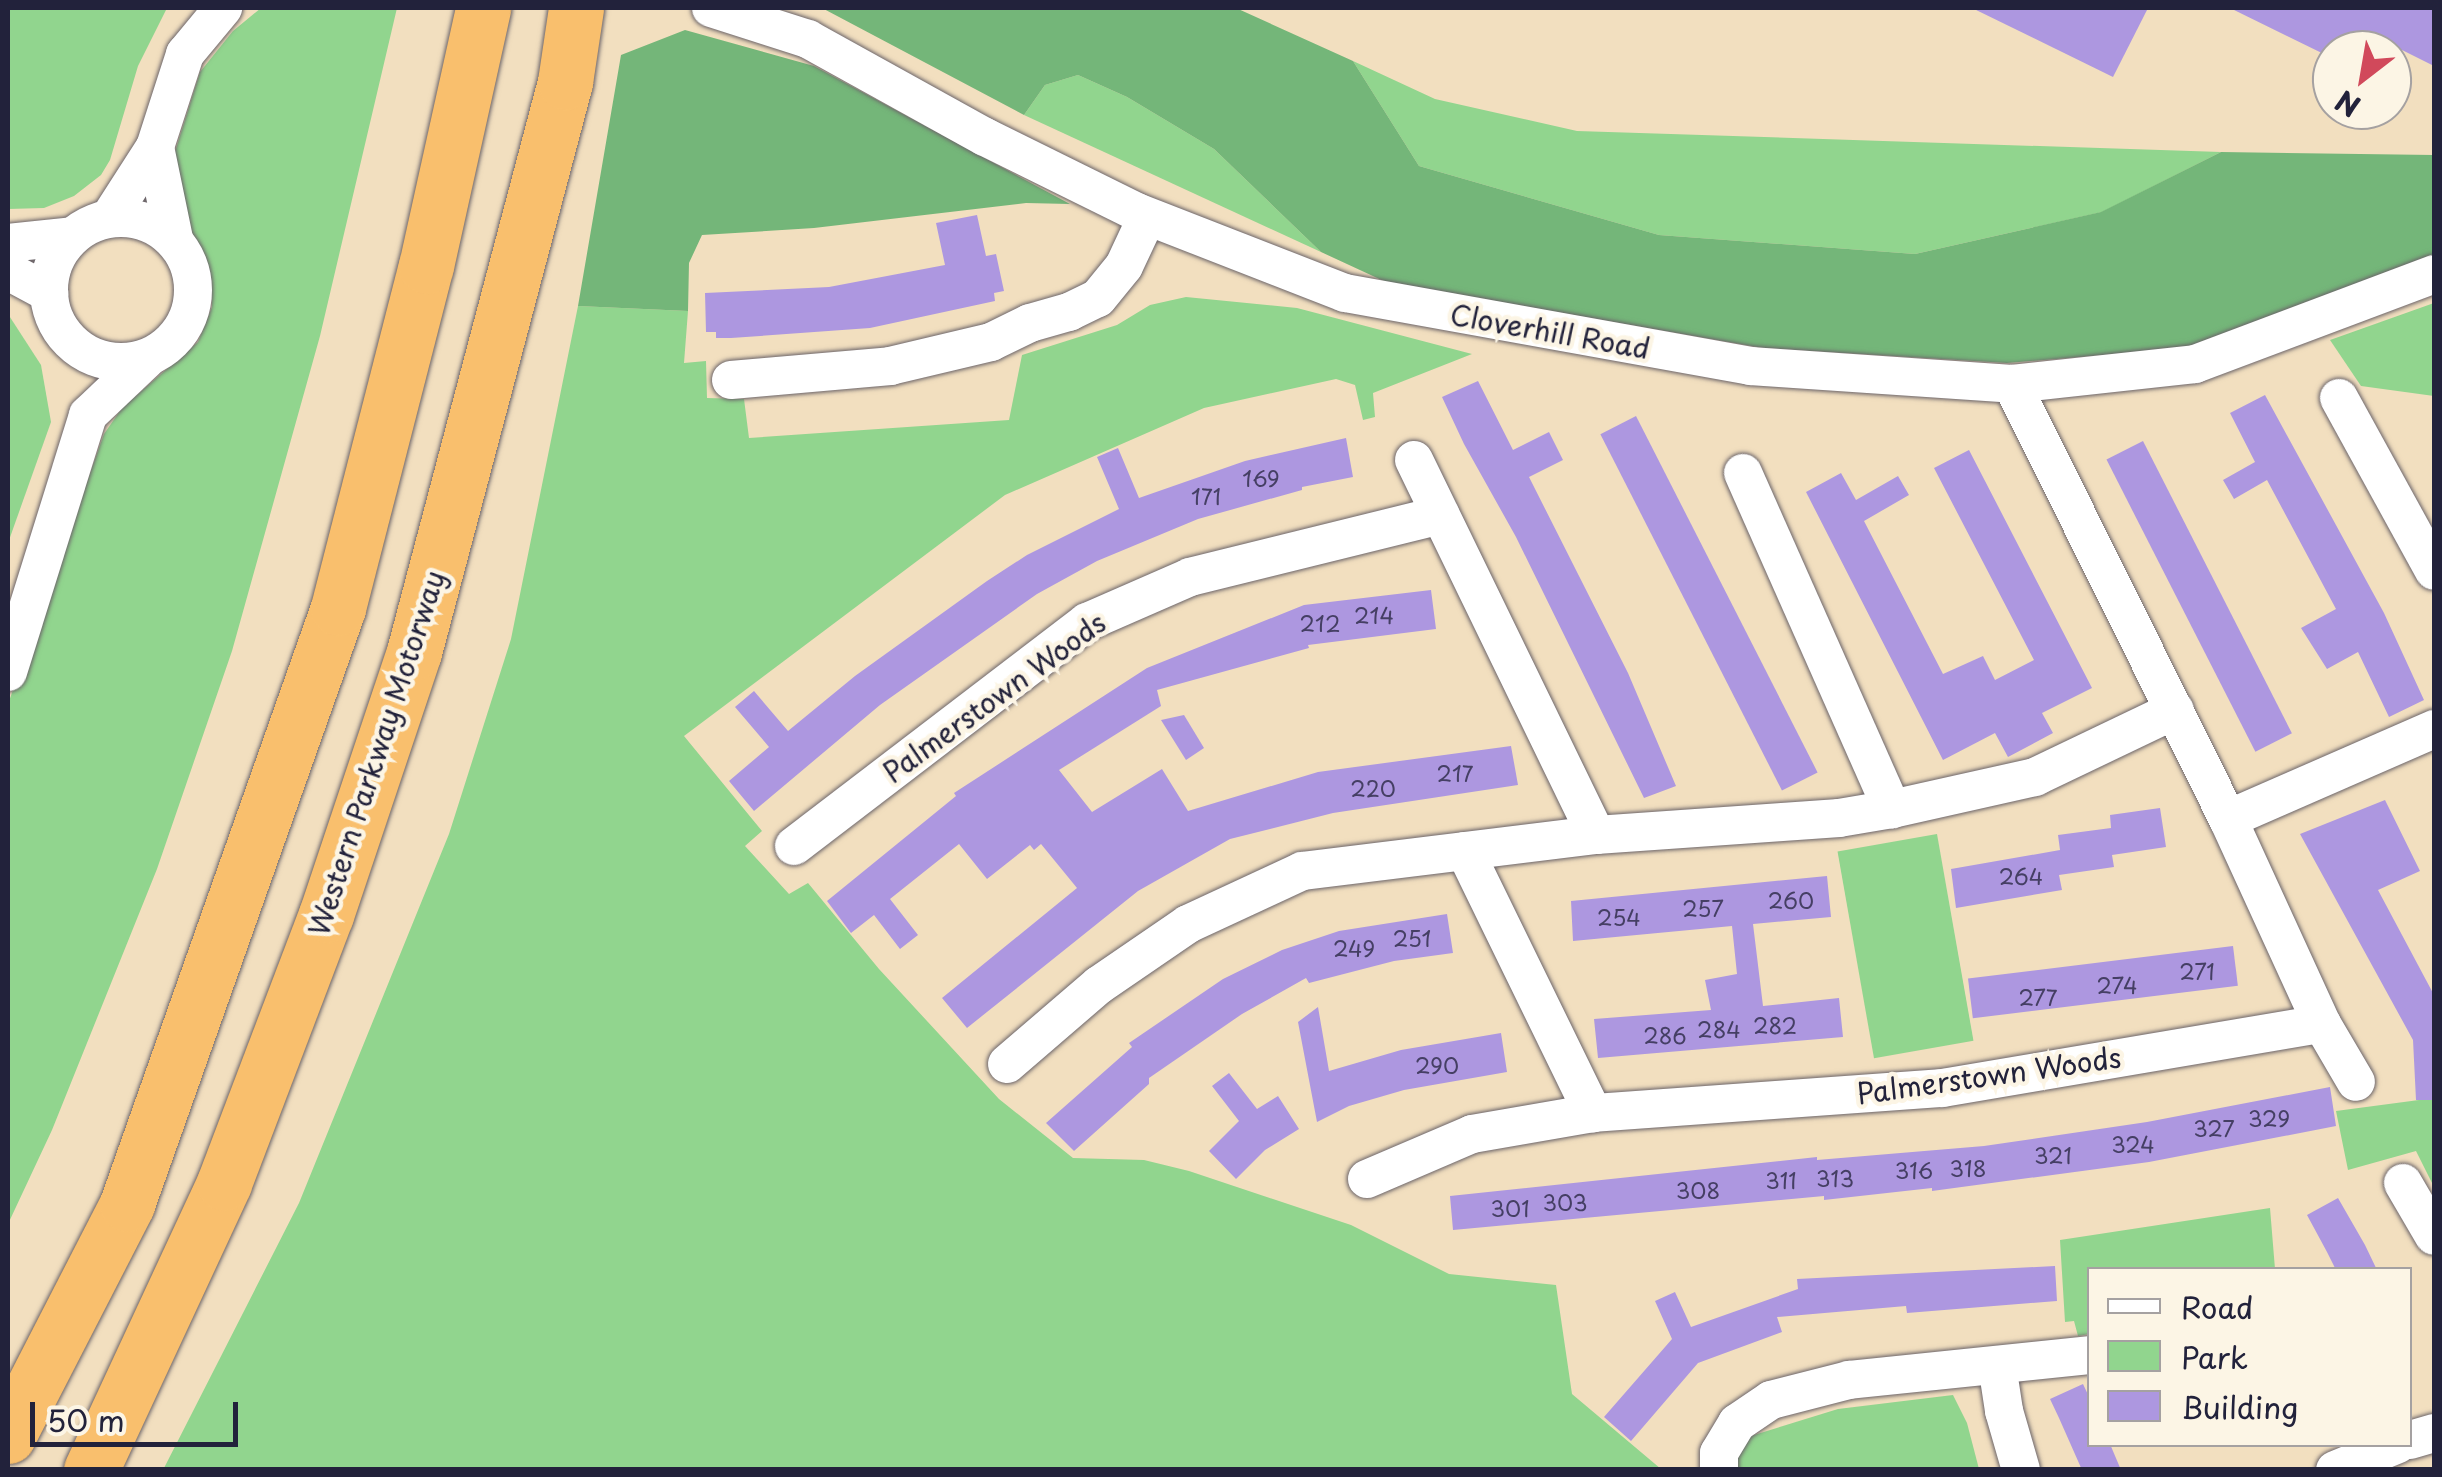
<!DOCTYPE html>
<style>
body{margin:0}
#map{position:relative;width:2442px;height:1477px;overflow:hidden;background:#f2dfbf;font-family:"Playpen Sans",sans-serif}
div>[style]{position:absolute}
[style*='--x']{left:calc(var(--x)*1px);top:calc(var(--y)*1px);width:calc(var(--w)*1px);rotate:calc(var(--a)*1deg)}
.green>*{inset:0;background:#91d58e;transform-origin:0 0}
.forest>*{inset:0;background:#74b679}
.building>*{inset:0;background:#ad97e0;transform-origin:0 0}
.roads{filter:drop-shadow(0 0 2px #6b6469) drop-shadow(0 0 2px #6b6469)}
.minor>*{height:38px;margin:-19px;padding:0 19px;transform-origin:19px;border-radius:19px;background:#fff}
.minor>.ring{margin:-19px;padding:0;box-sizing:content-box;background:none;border:38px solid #fff;border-radius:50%}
.highway>*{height:55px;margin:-27.5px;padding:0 27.5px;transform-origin:27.5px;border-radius:27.5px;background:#f9bf6d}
span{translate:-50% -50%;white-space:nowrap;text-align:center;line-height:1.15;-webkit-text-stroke:9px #fcf5e5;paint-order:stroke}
.number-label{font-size:22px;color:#453f64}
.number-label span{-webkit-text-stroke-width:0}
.street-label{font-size:28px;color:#22223b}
.frame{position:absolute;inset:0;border:10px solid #22223b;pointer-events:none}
.legend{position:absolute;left:2087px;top:1267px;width:325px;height:180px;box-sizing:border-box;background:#fcf5e5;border:2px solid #a5a1a1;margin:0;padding:12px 18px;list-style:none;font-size:30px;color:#22223b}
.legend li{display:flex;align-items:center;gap:20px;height:50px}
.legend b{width:50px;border:2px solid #a5a1a1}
.north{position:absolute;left:2312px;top:30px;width:100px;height:100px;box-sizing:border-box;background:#fcf5e5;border:2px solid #a5a1a1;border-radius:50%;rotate:211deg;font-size:28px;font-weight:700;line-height:40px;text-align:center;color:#22223b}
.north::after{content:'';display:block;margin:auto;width:35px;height:45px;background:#d1495b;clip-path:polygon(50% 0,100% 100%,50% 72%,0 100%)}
.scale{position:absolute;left:30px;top:1402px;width:208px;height:45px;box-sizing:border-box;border:5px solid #22223b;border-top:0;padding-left:12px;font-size:30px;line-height:35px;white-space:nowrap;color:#22223b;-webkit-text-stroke:8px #fcf5e5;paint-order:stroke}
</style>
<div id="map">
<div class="green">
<div style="clip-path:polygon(8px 8px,167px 8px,138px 66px,110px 160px,101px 175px,74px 196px,44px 208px,8px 209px)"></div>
<div style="clip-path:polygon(261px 8px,397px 8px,320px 336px,232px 651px,157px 869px,52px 1130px,8px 1224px,8px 704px,104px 434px,122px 408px,198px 342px,212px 307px,211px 277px,188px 223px,174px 155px,200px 72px,233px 31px)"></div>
<div style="clip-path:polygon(1353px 61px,1435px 99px,1577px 131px,2221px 152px,2102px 212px,1915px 254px,1659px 235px,1419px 166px)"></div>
<div style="clip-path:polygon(1078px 75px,1127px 97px,1214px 149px,1321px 252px,1024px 115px,1045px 85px)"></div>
<div style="clip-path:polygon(1186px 297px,1297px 308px,1472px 354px,1373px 393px,1375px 417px,1363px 420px,1355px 385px,1336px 379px,1204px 408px,1005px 495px,684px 736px,762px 831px,745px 846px,789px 894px,808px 883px,879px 969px,999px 1099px,1073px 1158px,1144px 1160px,1189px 1171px,1351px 1225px,1449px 1274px,1556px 1285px,1572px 1394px,1661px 1469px,163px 1470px,299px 1203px,449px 834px,511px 639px,578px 306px,688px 311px,684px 363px,706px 361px,707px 398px,744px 399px,749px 438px,1009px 420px,1022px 355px,1117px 325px,1150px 305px)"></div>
<div style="clip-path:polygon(2434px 303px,2434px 396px,2361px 386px,2330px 340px)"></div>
<div style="clip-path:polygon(8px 314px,41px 365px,51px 422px,8px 543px)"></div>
<div style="left:1937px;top:834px;width:210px;height:101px;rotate:80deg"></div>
<div style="clip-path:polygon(2434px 1098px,2434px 1187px,2416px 1151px,2348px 1170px,2336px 1111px)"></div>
<div style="clip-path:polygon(2270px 1208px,2275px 1269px,2090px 1270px,2089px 1334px,2078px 1336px,2074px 1321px,2065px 1322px,2060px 1240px)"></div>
<div style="clip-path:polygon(1953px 1395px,1967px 1423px,1979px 1469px,1727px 1470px,1740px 1442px,1754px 1435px,1838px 1409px)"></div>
</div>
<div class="forest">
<div style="clip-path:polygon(822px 8px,1236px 8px,1353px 61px,1419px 166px,1659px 235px,1915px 254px,2101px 212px,2221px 152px,2434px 155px,2434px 259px,2188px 348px,2007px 363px,1763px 348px,1388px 283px,1321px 252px,1214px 149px,1127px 97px,1078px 75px,1045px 85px,1024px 115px)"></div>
<div style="clip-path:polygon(685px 30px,814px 66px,1070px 204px,1026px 203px,814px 228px,702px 235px,689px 263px,688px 311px,578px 306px,621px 55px)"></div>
</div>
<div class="building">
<div style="clip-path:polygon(1972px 8px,2148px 8px,2113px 77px)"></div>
<div style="clip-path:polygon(2230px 8px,2434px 8px,2434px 66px,2402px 50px,2332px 50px,2332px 58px)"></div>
<div style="clip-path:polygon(977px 215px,986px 256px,996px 254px,1004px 291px,994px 293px,995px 301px,870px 328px,731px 338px,716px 338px,716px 332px,706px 332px,705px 293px,829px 287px,945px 265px,936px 223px)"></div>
<div style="clip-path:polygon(1478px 381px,1513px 450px,1549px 432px,1563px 460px,1529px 477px,1628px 673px,1676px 786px,1644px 798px,1516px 537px,1464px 444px,1442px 397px)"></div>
<div style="clip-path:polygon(2265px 395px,2384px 613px,2424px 700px,2389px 717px,2358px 652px,2327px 669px,2301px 628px,2336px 609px,2267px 480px,2234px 499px,2223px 480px,2255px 462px,2230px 413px)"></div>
<div style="left:1636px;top:416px;width:400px;height:40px;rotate:63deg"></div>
<div style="clip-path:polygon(1346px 438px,1353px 477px,1302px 487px,1302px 490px,1198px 519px,1097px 561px,1037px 594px,880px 705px,754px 811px,729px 781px,769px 747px,735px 707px,754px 691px,788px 731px,855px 676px,987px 581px,1027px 555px,1119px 509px,1097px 457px,1118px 448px,1139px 498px,1245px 461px)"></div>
<div style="left:2143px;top:441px;width:328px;height:41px;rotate:63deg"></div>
<div style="clip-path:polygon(1969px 450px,2092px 688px,2042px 713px,2053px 733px,2008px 757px,1995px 733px,1943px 760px,1806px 492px,1841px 473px,1856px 500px,1898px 476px,1909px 495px,1864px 521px,1943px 674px,1983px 656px,1995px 680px,2034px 660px,1934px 468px)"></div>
<div style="clip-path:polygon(1431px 590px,1436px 629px,1308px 645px,1309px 648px,1157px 690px,1161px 706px,1059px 770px,1092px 812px,1162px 769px,1188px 811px,1318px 772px,1511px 746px,1518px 785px,1333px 813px,1230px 839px,1138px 891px,967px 1028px,942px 998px,1077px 888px,1041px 844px,1034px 850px,1030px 845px,987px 879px,959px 844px,890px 899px,918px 935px,900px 949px,874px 915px,851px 933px,827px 901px,956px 796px,954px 793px,1147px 668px,1304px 605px)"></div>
<div style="clip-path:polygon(1184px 715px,1204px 748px,1186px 760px,1161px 720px)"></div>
<div style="clip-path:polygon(2385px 800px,2420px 871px,2378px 890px,2434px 995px,2434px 1100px,2416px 1100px,2413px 1040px,2300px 834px)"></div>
<div style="clip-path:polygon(2160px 808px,2166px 847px,2112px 855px,2114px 867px,2059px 875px,2062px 890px,1956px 908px,1951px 869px,2060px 850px,2058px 835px,2111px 828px,2110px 815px)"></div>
<div style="clip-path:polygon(1827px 876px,1831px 917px,1753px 924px,1763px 1006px,1839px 998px,1843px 1037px,1598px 1058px,1594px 1019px,1711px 1010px,1705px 980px,1737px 974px,1732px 926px,1573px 941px,1571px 901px)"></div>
<div style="clip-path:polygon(1447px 914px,1453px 953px,1394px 961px,1309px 983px,1306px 978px,1242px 1014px,1149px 1078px,1149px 1084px,1074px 1151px,1046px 1123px,1132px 1047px,1129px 1043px,1223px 979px,1282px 950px,1339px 931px)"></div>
<div style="left:2233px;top:946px;width:40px;height:267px;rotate:83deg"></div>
<div style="clip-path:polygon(1318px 1007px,1329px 1071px,1401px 1050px,1501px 1033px,1507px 1072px,1404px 1090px,1349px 1106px,1317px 1122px,1298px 1022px)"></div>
<div style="clip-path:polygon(1229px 1073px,1257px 1109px,1278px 1096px,1299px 1129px,1265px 1150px,1236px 1179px,1209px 1151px,1239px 1121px,1212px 1086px)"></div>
<div style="clip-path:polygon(2330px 1087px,2336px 1126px,2149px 1162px,1932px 1191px,1932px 1188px,1824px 1200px,1824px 1196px,1453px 1230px,1450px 1196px,1817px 1157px,1817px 1160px,1984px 1146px,2147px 1122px)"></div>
<div style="clip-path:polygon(2338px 1198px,2365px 1245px,2377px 1270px,2336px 1270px,2327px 1252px,2307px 1215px)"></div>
<div style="clip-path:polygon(2055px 1266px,2057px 1301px,1907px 1313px,1906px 1306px,1777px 1317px,1782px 1332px,1698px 1363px,1631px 1441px,1604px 1417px,1672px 1339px,1655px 1301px,1675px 1292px,1691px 1327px,1798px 1289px,1797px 1279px)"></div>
<div style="clip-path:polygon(2083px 1384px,2090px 1399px,2090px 1444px,2110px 1444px,2121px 1470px,2082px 1470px,2059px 1418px,2050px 1399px)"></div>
</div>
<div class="roads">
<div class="minor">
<div style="--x:711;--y:8;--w:102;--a:17.7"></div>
<div style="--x:808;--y:39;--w:202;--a:29"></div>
<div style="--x:985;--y:137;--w:169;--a:26.3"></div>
<div style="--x:1137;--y:212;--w:223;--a:21.3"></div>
<div style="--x:1345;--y:293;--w:412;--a:10.2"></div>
<div style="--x:1750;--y:366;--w:263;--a:3.9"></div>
<div style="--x:2012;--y:384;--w:184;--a:-6.2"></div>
<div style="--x:2195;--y:364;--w:255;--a:-20.6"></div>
<div style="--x:155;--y:147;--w:94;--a:78.3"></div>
<div style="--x:110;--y:217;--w:83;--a:-57.3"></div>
<div style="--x:155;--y:147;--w:98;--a:-72.1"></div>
<div style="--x:185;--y:54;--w:60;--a:-50.4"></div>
<div class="ring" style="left:49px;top:218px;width:106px;height:106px"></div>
<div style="--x:8;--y:243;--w:65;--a:-6.1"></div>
<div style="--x:8;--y:271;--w:47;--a:28.2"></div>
<div style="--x:731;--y:380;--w:160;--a:-5"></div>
<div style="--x:890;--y:366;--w:104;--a:-13.4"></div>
<div style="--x:991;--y:342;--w:43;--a:-26"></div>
<div style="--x:1030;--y:323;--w:41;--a:-15.8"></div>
<div style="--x:1069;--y:312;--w:32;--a:-26"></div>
<div style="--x:1098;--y:298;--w:41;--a:-50.9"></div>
<div style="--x:1124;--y:266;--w:54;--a:-64.9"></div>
<div style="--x:2012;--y:384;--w:486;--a:63.6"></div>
<div style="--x:2228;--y:819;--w:226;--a:65.4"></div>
<div style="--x:2322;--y:1024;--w:67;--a:59.6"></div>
<div style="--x:2339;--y:398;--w:197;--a:61.2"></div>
<div style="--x:1414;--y:460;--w:417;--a:64.1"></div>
<div style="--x:1743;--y:473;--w:368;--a:66.1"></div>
<div style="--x:8;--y:672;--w:269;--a:-72.7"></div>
<div style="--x:88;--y:415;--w:83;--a:-43.5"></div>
<div style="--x:2228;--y:819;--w:225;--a:-23.6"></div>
<div style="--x:794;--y:846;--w:369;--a:-37.4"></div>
<div style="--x:1087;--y:622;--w:112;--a:-23.6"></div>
<div style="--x:1190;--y:577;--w:258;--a:-13.9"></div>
<div style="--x:1465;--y:851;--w:292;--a:64"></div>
<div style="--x:1007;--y:1064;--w:121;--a:-40.7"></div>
<div style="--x:1099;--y:985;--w:108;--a:-34.4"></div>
<div style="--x:1188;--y:924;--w:126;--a:-24.9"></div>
<div style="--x:1302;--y:871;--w:296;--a:-7"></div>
<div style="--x:1596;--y:835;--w:244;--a:-4"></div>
<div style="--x:1839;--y:818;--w:54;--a:-9.6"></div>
<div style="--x:1892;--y:809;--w:147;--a:-12.6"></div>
<div style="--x:2035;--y:777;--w:155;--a:-25.6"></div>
<div style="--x:1367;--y:1179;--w:114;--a:-23.2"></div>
<div style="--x:1472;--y:1134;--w:123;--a:-9.8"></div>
<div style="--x:1593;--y:1113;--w:350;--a:-4.1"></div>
<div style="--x:1942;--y:1088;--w:385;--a:-9.6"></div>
<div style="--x:2403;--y:1183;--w:61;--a:59.7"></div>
<div style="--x:1997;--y:1365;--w:47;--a:81.3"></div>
<div style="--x:2004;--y:1411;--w:61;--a:73.9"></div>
<div style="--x:2410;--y:1440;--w:25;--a:-16"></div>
<div style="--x:1719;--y:1470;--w:17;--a:-90"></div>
<div style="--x:1719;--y:1453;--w:35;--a:-59"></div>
<div style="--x:1737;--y:1423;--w:41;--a:-34.1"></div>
<div style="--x:1771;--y:1400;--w:81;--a:-14.4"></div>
<div style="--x:1849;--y:1380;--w:242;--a:-5.9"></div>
<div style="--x:2335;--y:1470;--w:68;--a:-22.4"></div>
</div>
<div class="highway">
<div style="--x:8;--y:1436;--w:261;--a:-62.8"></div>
<div style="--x:127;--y:1204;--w:632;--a:-70.5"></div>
<div style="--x:338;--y:608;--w:353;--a:-75.6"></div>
<div style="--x:426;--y:266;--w:264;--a:-77.5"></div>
<div style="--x:91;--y:1470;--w:316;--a:-65.1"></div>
<div style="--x:224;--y:1183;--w:287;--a:-69.2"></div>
<div style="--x:326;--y:915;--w:277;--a:-71.5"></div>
<div style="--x:414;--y:652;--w:590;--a:-75.16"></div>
<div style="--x:565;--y:82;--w:75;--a:-81.5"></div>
</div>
</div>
<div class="number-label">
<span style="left:1261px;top:478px">169</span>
<span style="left:1206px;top:496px">171</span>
<span style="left:1374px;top:615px">214</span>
<span style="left:1320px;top:623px">212</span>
<span style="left:1455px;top:773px">217</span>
<span style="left:1373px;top:788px">220</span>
<span style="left:2021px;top:876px">264</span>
<span style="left:1791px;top:900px">260</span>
<span style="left:1703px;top:908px">257</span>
<span style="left:1619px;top:917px">254</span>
<span style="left:1412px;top:938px">251</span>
<span style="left:1354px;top:948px">249</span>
<span style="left:2197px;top:971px">271</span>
<span style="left:2117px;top:985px">274</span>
<span style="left:2038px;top:997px">277</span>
<span style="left:1775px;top:1025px">282</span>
<span style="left:1719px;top:1029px">284</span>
<span style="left:1665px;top:1035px">286</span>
<span style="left:1437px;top:1065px">290</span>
<span style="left:2269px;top:1118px">329</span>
<span style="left:2214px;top:1128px">327</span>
<span style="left:2133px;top:1144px">324</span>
<span style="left:2053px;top:1155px">321</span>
<span style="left:1968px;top:1168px">318</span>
<span style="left:1914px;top:1170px">316</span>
<span style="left:1835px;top:1178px">313</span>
<span style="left:1781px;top:1180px">311</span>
<span style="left:1698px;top:1190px">308</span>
<span style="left:1565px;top:1202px">303</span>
<span style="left:1510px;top:1208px">301</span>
</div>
<div class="street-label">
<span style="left:1550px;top:331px;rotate:10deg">Cloverhill Road</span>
<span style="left:994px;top:697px;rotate:-36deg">Palmerstown Woods</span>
<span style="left:376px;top:753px;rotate:-72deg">Western Parkway Motorway</span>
<span style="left:1989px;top:1075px;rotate:-8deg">Palmerstown Woods</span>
</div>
<div class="frame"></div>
<ul class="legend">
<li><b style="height:12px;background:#fff"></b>Road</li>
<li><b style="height:28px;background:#91d58e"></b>Park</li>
<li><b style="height:28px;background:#ad97e0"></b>Building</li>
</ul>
<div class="north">N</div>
<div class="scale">50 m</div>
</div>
